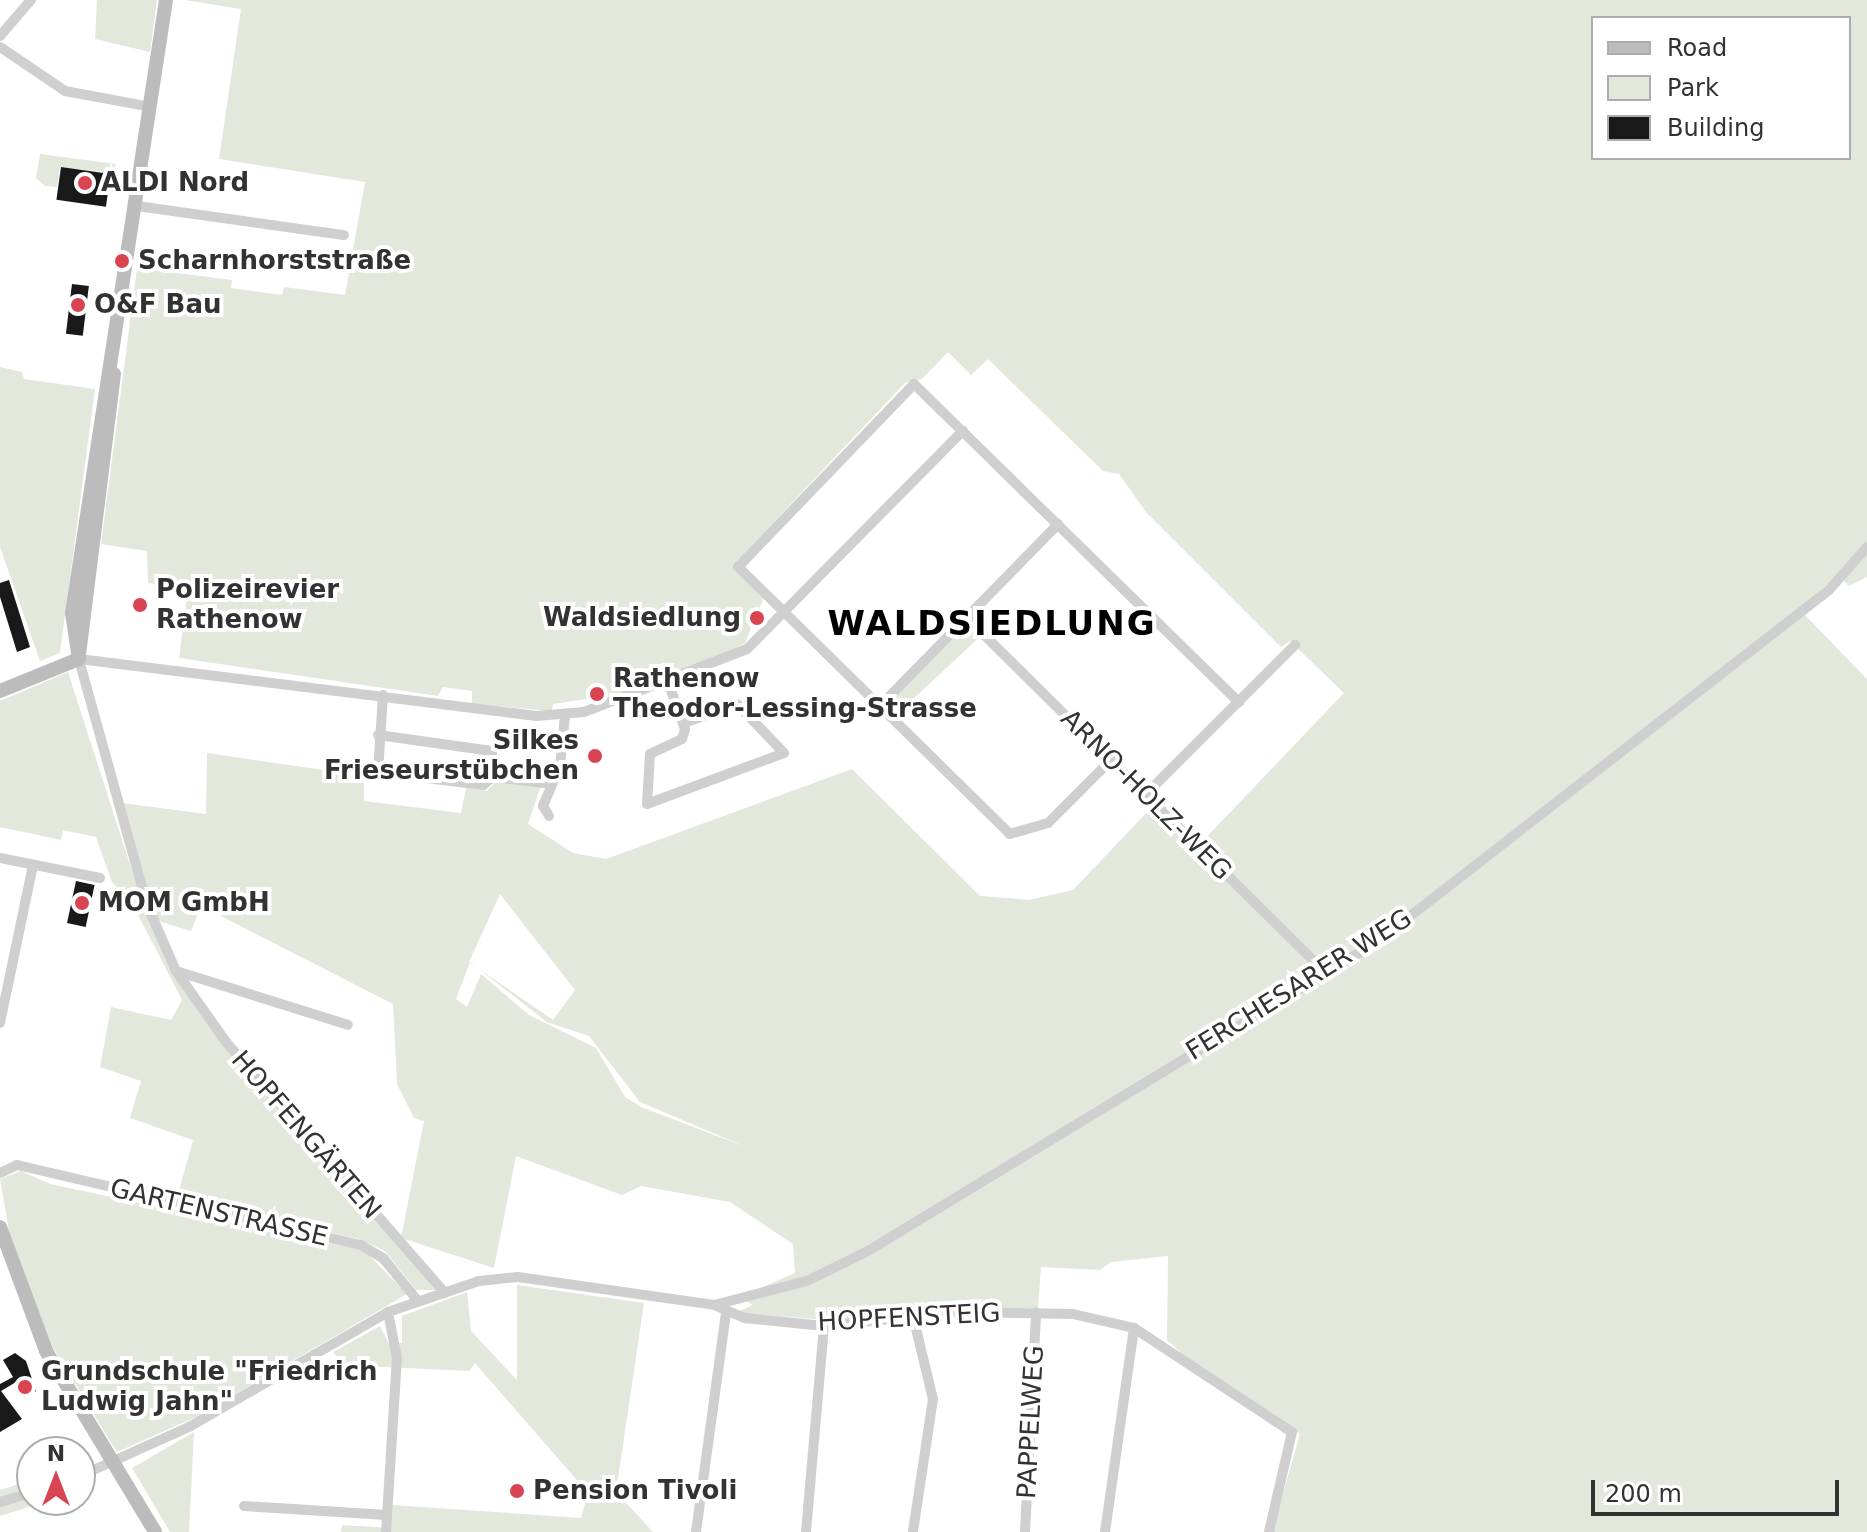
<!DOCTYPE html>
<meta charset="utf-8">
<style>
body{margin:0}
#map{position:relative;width:1867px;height:1532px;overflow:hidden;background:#fff;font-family:"DejaVu Sans",sans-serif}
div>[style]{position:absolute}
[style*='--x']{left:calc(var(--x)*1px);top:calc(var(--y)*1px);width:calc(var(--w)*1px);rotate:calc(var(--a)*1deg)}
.green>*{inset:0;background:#e2e8dc;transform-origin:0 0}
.building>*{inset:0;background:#191919;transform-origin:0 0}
.street>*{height:10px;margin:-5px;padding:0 5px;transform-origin:5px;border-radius:5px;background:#cfcfcf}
.secondary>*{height:14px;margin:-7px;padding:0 7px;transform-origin:7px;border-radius:7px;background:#bcbcbc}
.dots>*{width:22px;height:22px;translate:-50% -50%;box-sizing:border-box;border:4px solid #fff;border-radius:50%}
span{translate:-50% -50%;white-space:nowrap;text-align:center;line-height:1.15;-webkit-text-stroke:8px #fff;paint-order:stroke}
.poi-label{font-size:26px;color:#323232;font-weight:700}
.left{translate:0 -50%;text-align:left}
.right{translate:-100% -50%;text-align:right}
.street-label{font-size:26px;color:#323232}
.district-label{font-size:34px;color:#000;font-weight:700;letter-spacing:2px}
.legend{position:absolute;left:1591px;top:16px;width:260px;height:144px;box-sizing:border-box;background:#fff;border:2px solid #adadad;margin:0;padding:10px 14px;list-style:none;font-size:24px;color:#323232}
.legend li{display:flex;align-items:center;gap:16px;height:40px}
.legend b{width:40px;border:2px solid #adadad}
.north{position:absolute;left:16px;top:1436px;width:80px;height:80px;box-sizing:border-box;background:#fff;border:2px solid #adadad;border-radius:50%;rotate:0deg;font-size:22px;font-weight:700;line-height:32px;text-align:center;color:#323232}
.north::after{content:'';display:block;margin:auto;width:28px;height:36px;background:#d94452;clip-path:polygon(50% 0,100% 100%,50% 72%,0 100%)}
.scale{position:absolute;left:1591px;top:1480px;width:248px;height:36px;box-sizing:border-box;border:4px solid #323232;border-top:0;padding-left:10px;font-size:24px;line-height:28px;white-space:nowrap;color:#323232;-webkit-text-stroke:6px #fff;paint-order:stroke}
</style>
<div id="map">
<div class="green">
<div style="clip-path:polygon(97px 0,157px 0,150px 52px,95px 39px)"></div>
<div style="clip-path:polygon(evenodd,185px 0,1867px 0,1867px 577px,1849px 586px,1838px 575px,1799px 609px,1867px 679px,1867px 1532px,1272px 1532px,1300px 1434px,1206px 1375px,1167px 1340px,1168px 1256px,1111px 1262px,1100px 1270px,1041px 1267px,1038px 1308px,952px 1308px,855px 1322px,735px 1313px,753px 1305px,739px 1297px,795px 1273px,793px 1244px,730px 1202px,641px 1186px,622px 1195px,516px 1156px,494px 1268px,401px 1238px,424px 1121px,414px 1118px,397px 1084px,393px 1004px,215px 913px,199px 911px,191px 931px,155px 920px,122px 803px,206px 814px,207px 753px,364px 776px,364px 801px,461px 813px,466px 788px,487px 791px,497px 781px,541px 785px,528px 824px,573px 853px,606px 859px,852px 769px,980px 896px,1029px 900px,1073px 890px,1151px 808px,1195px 849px,1344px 693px,1290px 641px,1281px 647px,1146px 512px,1119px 474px,1103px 471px,988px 359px,971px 375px,948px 352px,922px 379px,905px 383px,736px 562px,764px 597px,745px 643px,724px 655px,595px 704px,593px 698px,553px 704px,552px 711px,472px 704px,472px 691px,443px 687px,438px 696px,179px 658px,188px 589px,148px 583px,147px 551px,101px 544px,137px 268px,232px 280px,231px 288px,282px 295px,284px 287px,345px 295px,365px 182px,219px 159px,241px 9px,185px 0,1593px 18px,1849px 18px,1849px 158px,1593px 158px,1593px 18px,185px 0,500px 894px,575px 990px,553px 1020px,469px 962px,500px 894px,185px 0,470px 962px,547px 1022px,589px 1036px,640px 1102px,746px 1147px,641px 1107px,625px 1097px,596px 1048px,529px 1015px,481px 974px,467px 1007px,456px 999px,470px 962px)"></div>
<div style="clip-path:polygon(40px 154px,116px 164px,112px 173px,60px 167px,57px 187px,45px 186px,36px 178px)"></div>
<div style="clip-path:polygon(0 367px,22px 372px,24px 379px,95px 389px,60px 653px,40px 661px,0 547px)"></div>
<div style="left:966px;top:625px;width:18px;height:113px;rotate:47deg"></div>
<div style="clip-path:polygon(68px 672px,143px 905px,222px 1043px,439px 1290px,416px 1290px,385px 1251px,359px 1239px,177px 1198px,193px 1140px,130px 1118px,141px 1081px,100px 1067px,111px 1007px,171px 1020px,182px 1000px,132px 903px,112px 882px,96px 837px,63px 830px,61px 840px,0 827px,0 701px)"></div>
<div style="clip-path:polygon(21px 1171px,50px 1184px,365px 1251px,407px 1294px,196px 1417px,117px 1452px,45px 1335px,14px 1260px,0 1179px)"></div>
<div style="clip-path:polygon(517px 1285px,644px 1303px,616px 1492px,653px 1532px,341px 1532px,342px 1525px,390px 1528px,392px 1505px,581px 1518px,588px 1493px,475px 1363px,469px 1371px,343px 1365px,333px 1352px,380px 1326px,389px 1344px,402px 1343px,402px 1316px,467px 1292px,471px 1331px,517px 1380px)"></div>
<div style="clip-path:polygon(194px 1432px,189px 1532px,170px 1532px,132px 1468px)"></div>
<div style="clip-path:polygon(32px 1480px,32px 1500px,52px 1500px,0 1516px,0 1490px)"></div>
</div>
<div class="building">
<div style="left:61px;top:167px;width:50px;height:33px;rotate:8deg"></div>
<div style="left:72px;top:284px;width:17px;height:50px;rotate:7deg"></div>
<div style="clip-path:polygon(9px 580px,30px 647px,17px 652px,0 597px,0 583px)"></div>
<div style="left:76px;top:881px;width:19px;height:43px;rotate:12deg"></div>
<div style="clip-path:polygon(15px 1353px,26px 1361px,36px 1391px,25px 1397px,16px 1382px,1px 1391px,22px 1419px,0 1432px,0 1384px,13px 1377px,3px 1360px)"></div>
</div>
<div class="street">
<div style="--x:0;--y:36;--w:48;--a:-49.3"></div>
<div style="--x:0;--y:47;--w:78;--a:34.1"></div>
<div style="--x:65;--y:91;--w:87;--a:10.5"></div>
<div style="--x:137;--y:206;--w:209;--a:8"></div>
<div style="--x:967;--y:618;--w:503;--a:44.68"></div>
<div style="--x:668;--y:682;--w:50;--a:70.1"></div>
<div style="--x:685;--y:729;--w:10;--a:107"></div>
<div style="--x:682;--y:739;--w:35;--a:155"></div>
<div style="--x:650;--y:754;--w:50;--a:93.4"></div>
<div style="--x:647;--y:804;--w:146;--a:-20.4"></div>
<div style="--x:784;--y:753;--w:68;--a:-133.8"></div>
<div style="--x:737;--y:704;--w:56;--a:160.3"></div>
<div style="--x:383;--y:695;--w:77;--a:93.7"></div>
<div style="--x:378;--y:772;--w:106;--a:7.1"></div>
<div style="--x:483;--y:785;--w:13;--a:-39"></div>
<div style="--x:493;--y:777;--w:59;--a:6.8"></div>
<div style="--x:879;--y:707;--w:256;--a:-45.6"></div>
<div style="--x:378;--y:735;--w:115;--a:8"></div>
<div style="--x:492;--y:751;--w:26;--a:88"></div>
<div style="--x:1111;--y:760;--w:89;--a:135"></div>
<div style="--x:1048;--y:823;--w:40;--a:164"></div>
<div style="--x:1010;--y:834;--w:381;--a:-135.5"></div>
<div style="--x:738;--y:567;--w:254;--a:-46.1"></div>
<div style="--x:914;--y:384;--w:455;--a:44.4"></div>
<div style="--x:1146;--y:794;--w:211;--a:-45"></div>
<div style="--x:549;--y:816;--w:12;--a:-121"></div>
<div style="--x:543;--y:806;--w:43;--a:-67"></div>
<div style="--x:560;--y:766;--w:50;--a:-84.3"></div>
<div style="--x:0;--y:858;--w:102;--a:11.3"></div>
<div style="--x:176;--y:971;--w:180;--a:17.4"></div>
<div style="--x:0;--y:1023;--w:161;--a:-78.2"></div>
<div style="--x:0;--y:1173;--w:19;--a:-25"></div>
<div style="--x:17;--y:1165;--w:353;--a:13.1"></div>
<div style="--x:361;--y:1245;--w:26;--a:31"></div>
<div style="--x:383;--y:1258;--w:54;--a:51"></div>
<div style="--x:445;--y:1293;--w:333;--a:-131.1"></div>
<div style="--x:226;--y:1042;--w:87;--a:-125.2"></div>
<div style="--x:176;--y:971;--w:72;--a:-113.7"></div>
<div style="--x:147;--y:905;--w:255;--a:-105.5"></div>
<div style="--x:79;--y:659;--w:461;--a:7.1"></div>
<div style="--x:536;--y:716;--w:48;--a:-4.8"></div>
<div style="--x:584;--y:712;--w:175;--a:-21.1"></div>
<div style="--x:747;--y:649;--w:307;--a:-45.3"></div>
<div style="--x:714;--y:1305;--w:34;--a:23"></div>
<div style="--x:745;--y:1318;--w:79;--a:5.8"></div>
<div style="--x:824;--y:1326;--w:134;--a:-6"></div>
<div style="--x:957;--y:1312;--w:116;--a:1"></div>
<div style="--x:1073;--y:1314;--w:63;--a:12.9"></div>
<div style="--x:1134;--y:1328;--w:189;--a:33.4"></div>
<div style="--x:1292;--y:1432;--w:103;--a:103"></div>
<div style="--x:913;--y:1316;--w:85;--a:76.5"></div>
<div style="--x:933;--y:1399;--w:134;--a:98.6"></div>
<div style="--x:80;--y:1476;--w:120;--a:-24.2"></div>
<div style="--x:189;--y:1427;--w:230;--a:-30"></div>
<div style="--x:388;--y:1312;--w:96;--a:-18.8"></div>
<div style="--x:479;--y:1281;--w:39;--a:-6"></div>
<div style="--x:518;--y:1277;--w:198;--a:8.1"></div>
<div style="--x:714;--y:1305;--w:96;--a:-14.5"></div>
<div style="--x:807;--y:1281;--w:68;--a:-26.2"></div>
<div style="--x:868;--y:1251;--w:595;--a:-31.26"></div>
<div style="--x:1377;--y:942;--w:573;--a:-37.91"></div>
<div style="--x:1829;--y:590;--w:57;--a:-48.5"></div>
<div style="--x:0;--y:1502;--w:33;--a:-16"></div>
<div style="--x:244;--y:1506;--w:143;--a:3.6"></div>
<div style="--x:386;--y:1532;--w:174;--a:-86.4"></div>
<div style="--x:397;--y:1358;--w:47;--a:-101.1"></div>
<div style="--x:696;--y:1532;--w:221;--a:-82.2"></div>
<div style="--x:806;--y:1532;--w:207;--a:-85"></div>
<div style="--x:1025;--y:1532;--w:220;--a:-87.1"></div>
<div style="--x:1105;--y:1532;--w:206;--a:-81.9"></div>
</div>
<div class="secondary">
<div style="--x:79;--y:655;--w:283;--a:-82.9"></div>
<div style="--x:79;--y:659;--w:47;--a:-98.7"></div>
<div style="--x:72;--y:613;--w:620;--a:-81.28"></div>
<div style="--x:0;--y:691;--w:85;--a:-22.1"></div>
<div style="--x:0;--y:1227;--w:132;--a:69.6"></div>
<div style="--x:46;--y:1351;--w:211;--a:58.9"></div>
</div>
<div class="dots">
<div style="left:85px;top:183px;background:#d94452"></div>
<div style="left:122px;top:261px;background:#d94452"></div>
<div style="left:78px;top:305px;background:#d94452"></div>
<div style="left:140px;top:605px;background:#d94452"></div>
<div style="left:757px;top:618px;background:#d94452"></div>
<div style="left:597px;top:694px;background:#d94452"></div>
<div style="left:595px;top:756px;background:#d94452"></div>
<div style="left:82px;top:903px;background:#d94452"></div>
<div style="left:25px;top:1387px;background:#d94452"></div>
<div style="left:517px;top:1491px;background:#d94452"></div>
</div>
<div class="poi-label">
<span class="left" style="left:101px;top:183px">ALDI Nord</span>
<span class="left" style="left:138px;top:261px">Scharnhorststraße</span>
<span class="left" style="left:94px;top:305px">O&amp;F Bau</span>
<span class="left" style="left:156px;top:605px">Polizeirevier<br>Rathenow</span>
<span class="right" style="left:741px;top:618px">Waldsiedlung</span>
<span class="left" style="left:613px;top:694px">Rathenow<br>Theodor-Lessing-Strasse</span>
<span class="right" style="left:579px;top:756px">Silkes<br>Frieseurstübchen</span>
<span class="left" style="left:98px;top:903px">MOM GmbH</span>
<span class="left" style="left:41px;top:1387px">Grundschule "Friedrich<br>Ludwig Jahn"</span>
<span class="left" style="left:533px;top:1491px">Pension Tivoli</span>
</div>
<div class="street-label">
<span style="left:1146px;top:795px;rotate:45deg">ARNO-HOLZ-WEG</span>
<span style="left:1299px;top:985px;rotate:-32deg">FERCHESARER WEG</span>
<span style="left:306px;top:1135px;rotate:49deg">HOPFENGÄRTEN</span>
<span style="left:219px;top:1213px;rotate:13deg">GARTENSTRASSE</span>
<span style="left:909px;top:1318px;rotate:-3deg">HOPFENSTEIG</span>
<span style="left:1031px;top:1422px;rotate:-87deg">PAPPELWEG</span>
</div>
<div class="district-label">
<span style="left:992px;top:624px">WALDSIEDLUNG</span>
</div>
<ul class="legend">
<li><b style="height:10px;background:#bcbcbc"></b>Road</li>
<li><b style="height:22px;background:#e2e8dc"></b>Park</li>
<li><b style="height:22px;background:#191919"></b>Building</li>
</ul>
<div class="north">N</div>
<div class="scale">200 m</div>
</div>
